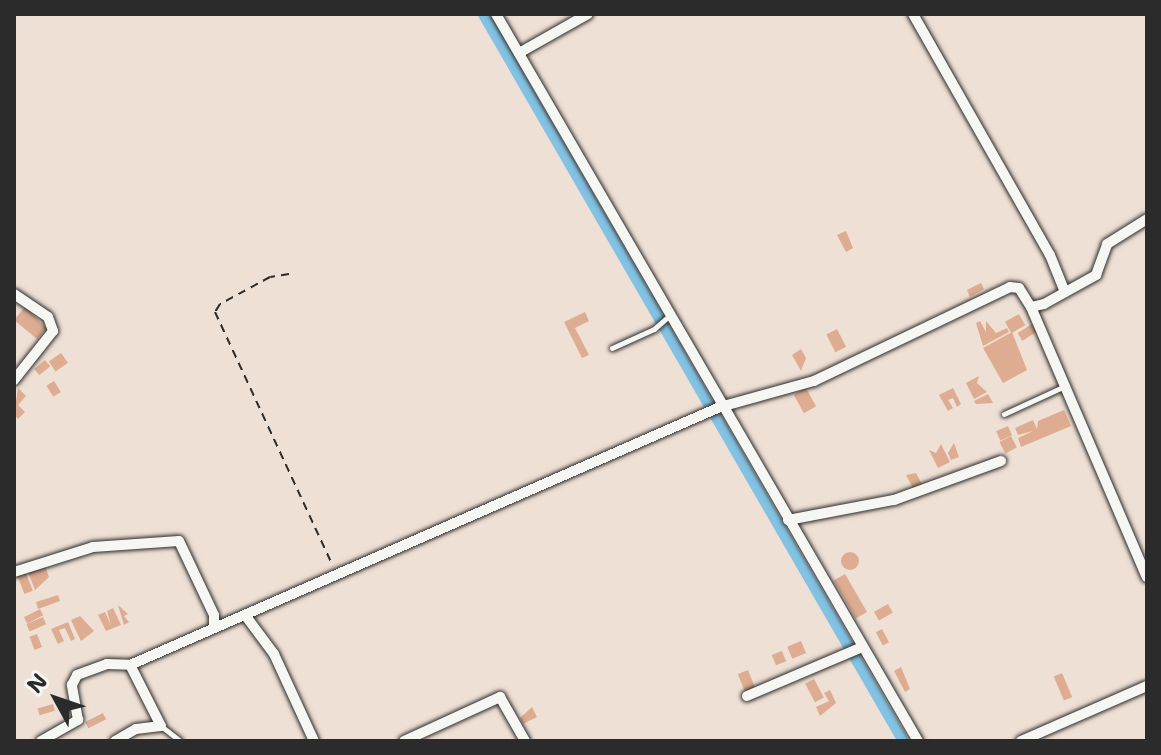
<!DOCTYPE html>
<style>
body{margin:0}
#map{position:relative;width:1161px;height:755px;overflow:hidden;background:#efe0d5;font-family:"Shantell Sans",sans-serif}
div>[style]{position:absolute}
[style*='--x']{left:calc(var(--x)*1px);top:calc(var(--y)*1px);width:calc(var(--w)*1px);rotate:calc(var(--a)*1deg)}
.canal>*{height:11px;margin:-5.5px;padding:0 5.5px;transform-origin:5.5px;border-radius:5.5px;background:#83c2e3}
.building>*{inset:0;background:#deac90;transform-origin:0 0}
.round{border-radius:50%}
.path>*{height:2px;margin-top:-1px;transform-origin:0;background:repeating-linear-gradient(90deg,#2b2b2b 0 8px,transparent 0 14px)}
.roads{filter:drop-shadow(0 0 2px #2b2b2b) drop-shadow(0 0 2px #2b2b2b)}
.lane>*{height:5px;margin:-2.5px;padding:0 2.5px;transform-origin:2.5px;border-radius:2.5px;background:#f6f6f2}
.street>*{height:10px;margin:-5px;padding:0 5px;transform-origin:5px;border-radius:5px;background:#f6f6f2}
span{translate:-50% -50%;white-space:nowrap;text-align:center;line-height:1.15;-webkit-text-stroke:6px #f6f6f2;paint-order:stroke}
.frame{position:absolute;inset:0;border:16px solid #2b2b2b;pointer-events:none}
.north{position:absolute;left:16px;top:659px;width:80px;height:80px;-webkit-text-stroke:6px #f6f6f2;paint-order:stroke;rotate:310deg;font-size:22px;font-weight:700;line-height:32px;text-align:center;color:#2b2b2b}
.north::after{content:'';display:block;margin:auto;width:28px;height:36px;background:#2b2b2b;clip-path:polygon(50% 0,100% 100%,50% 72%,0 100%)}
</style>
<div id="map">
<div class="canal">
<div style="--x:483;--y:14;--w:840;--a:59.98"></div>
</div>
<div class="building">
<div style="clip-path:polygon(846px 231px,853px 248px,846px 252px,837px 235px)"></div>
<div style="clip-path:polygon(981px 283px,984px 289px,970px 297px,967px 290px)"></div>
<div style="clip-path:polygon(25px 307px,46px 328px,37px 339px,14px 320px)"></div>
<div style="clip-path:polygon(585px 312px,589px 321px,575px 328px,589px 355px,582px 358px,564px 322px)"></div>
<div style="left:1019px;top:314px;width:13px;height:16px;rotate:61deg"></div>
<div style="clip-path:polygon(980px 321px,986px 332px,986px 321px,996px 333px,1007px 328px,1009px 332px,983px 346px,976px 323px)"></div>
<div style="left:1032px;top:324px;width:9px;height:17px;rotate:58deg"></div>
<div style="left:837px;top:329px;width:20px;height:12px;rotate:63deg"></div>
<div style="clip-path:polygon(1012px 332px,1027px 370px,1003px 383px,983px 348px)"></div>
<div style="clip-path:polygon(801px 349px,806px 358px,801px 371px,792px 355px)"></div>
<div style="left:61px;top:353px;width:12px;height:15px;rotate:55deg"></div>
<div style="left:45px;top:360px;width:8px;height:14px;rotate:50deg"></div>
<div style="clip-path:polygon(979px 376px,977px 383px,987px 392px,974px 399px,966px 383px)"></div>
<div style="left:54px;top:381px;width:13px;height:9px;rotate:58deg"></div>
<div style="clip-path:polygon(18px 388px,26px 396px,18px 405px,25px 412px,18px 419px,14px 414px)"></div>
<div style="left:806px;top:388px;width:21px;height:14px;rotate:61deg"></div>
<div style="clip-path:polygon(953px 388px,961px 404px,957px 407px,953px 398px,948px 400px,953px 408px,948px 411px,939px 395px)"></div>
<div style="clip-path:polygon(988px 394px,993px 403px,976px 404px,974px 401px)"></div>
<div style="clip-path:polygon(1064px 410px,1071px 426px,1021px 447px,1018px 438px,1033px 431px,1018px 435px,1015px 428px,1033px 420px,1037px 429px,1038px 421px)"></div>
<div style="left:1008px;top:426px;width:10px;height:13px;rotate:66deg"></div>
<div style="left:1011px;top:436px;width:13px;height:13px;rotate:63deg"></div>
<div style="clip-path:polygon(954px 443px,959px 457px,951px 460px,948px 453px)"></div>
<div style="clip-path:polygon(941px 444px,950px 462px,938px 468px,929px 450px,936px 453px)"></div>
<div style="clip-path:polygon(916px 473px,922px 484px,914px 490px,906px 475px)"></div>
<div class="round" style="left:841px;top:552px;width:18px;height:18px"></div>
<div style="clip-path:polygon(45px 566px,49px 577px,35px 590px,28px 572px)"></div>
<div style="left:26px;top:573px;width:19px;height:9px;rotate:69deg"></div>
<div style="left:845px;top:574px;width:44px;height:13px;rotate:60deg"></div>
<div style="clip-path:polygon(58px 595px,60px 601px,38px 609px,36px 602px)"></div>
<div style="left:888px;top:604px;width:10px;height:16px;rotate:61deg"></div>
<div style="clip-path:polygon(118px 605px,128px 614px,124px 616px,129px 622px,124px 625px)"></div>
<div style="clip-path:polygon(113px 608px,121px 625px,106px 631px,98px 615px,105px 612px,111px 625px,107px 611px)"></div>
<div style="left:40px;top:609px;width:7px;height:18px;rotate:63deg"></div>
<div style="clip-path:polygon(80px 616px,94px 631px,81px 641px,71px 620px)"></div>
<div style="left:43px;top:617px;width:8px;height:18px;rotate:67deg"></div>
<div style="clip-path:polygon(68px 622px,75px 639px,71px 641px,65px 628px,59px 630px,64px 641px,58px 644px,51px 629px)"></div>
<div style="left:882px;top:629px;width:15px;height:7px;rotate:62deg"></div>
<div style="left:37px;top:634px;width:14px;height:8px;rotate:69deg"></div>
<div style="left:801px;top:641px;width:13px;height:15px;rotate:67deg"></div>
<div style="left:782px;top:651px;width:11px;height:11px;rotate:68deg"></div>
<div style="clip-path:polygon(901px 667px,910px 689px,905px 692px,894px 671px)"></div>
<div style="left:748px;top:670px;width:22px;height:11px;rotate:68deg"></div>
<div style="left:1062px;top:673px;width:26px;height:9px;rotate:67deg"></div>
<div style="left:814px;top:679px;width:21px;height:10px;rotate:62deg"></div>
<div style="clip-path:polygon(830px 690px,836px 703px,820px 716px,816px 707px,829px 701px,824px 693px)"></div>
<div style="left:53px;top:704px;width:7px;height:16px;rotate:74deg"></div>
<div style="clip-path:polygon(532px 707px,537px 717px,523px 724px,520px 718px)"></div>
<div style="left:103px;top:713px;width:7px;height:20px;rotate:63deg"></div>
</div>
<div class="path">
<div style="--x:289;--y:274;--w:19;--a:171"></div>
<div style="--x:270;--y:277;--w:57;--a:151.6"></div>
<div style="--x:220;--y:304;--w:9;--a:122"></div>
<div style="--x:215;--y:312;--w:280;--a:65.1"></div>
</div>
<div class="roads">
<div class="lane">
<div style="--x:612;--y:348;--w:46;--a:-24.3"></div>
<div style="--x:654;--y:329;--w:21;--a:-41"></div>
<div style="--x:1004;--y:414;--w:67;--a:-24.7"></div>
<div style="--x:161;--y:726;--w:24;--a:38"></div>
</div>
<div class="street">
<div style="--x:496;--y:14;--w:841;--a:59.87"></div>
<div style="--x:913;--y:14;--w:277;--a:60.4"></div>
<div style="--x:1050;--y:255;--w:40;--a:68"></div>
<div style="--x:519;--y:53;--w:79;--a:-29.5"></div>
<div style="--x:14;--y:294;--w:41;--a:34.1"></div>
<div style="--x:48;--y:317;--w:15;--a:70"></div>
<div style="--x:53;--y:331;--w:63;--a:128.5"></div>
<div style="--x:1031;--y:307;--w:294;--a:66.8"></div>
<div style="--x:788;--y:520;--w:108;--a:-10.7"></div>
<div style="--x:894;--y:500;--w:114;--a:-20"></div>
<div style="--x:14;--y:572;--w:83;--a:-17.6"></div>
<div style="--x:93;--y:547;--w:86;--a:-4"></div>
<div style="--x:179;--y:541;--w:82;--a:64.7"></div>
<div style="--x:214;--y:615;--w:13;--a:90"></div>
<div style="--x:245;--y:615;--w:49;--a:53.4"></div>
<div style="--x:274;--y:654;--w:96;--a:65.3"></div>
<div style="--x:747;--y:696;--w:123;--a:-23"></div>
<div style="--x:41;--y:741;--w:43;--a:-29.6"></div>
<div style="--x:78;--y:720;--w:36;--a:-100"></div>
<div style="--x:72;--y:685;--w:11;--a:-63"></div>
<div style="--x:77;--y:675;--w:32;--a:-20"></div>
<div style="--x:107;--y:664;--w:23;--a:2"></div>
<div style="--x:115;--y:741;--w:24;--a:-30"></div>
<div style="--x:136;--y:729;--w:25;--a:-7"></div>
<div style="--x:161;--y:726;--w:68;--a:-116.9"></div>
<div style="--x:130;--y:665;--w:644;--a:-23.62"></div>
<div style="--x:720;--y:407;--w:98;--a:-15.5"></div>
<div style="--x:814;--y:381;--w:217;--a:-25.6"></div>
<div style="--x:1010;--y:287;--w:9;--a:6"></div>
<div style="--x:1019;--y:288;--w:22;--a:58"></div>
<div style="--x:1031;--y:307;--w:13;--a:-13"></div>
<div style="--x:1044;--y:304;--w:60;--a:-29.1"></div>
<div style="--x:1096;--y:275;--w:33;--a:-70"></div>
<div style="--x:1107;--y:244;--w:47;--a:-32"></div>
<div style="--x:404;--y:741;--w:106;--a:-24.6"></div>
<div style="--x:500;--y:697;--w:51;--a:60.4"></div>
<div style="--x:1021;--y:741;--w:137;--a:-23.6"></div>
</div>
</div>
<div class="frame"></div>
<div class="north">N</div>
</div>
